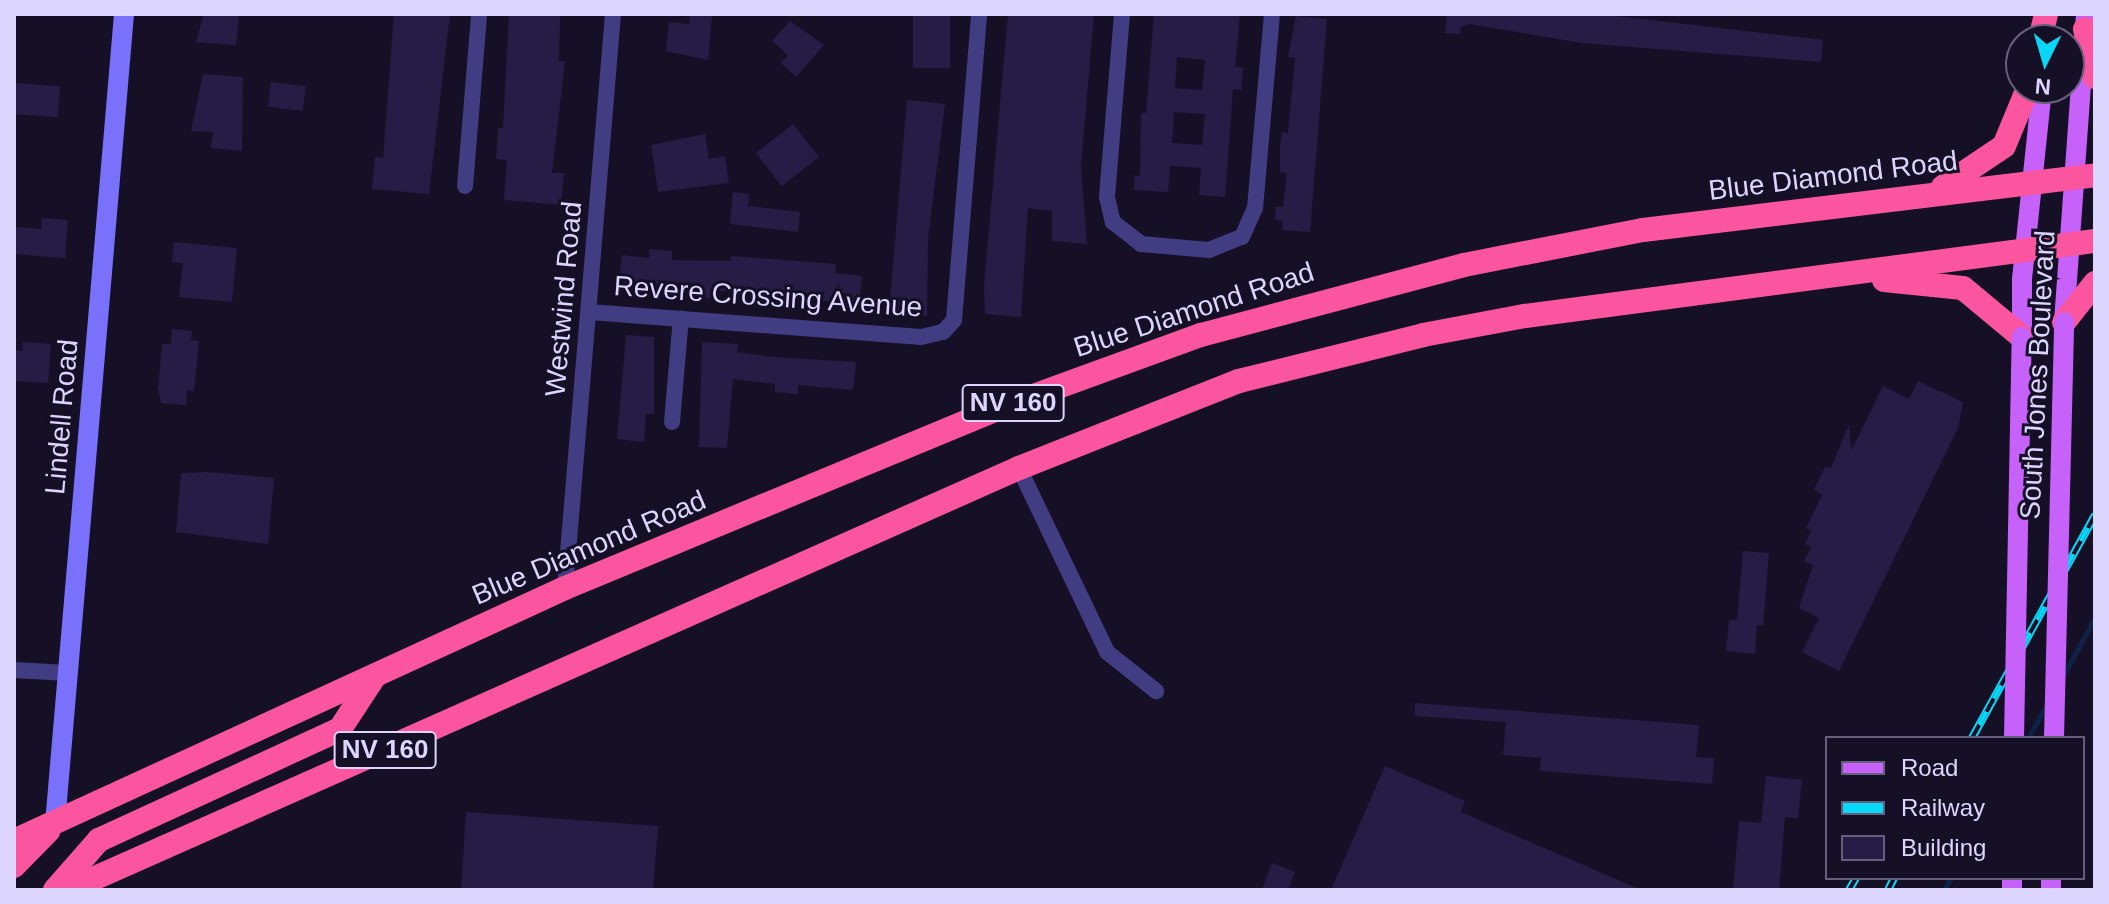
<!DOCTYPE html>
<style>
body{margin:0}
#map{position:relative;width:2109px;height:904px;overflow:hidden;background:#151026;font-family:Helvetica,sans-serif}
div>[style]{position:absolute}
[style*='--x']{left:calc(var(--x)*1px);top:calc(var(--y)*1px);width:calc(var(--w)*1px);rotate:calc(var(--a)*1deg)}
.stream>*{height:5px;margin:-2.5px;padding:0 2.5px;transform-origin:2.5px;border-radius:2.5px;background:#0e2147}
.building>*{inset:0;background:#261d46;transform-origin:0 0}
.street>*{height:16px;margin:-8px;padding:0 8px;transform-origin:8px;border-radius:8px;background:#423c83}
.secondary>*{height:20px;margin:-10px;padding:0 10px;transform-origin:10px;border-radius:10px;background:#7970fb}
.primary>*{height:20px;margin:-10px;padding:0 10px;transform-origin:10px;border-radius:10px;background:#c661fa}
.highway>*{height:24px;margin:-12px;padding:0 12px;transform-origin:12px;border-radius:12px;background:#fa559e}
.rail>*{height:8px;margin-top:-4px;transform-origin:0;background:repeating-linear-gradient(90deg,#151026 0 15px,#08d7f8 0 30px);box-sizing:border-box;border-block:2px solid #08d7f8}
.primary-bridge>*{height:20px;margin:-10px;padding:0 10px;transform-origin:10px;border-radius:10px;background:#c661fa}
span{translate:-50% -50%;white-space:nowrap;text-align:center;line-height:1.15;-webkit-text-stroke:6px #151026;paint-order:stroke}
.shield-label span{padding:2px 6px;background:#151026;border:2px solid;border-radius:6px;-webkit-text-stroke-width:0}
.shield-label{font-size:26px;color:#dcd6fe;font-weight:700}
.street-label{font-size:28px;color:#dcd6fe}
.frame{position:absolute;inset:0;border:16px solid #dcd6fe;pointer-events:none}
.legend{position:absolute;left:1825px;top:736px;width:260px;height:144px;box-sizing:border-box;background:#151026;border:2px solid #655f7c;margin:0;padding:10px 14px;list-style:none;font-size:24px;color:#dcd6fe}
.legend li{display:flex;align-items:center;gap:16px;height:40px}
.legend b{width:40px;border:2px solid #655f7c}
.north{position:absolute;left:2005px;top:24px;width:80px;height:80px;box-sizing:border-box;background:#151026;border:2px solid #655f7c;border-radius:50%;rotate:185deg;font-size:22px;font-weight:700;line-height:32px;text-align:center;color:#dcd6fe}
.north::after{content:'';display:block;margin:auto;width:28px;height:36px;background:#08d7f8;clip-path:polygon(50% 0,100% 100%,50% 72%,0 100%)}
</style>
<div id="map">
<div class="stream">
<div style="--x:2063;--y:676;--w:67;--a:-61.5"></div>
<div style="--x:2028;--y:738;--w:41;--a:-60.9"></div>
<div style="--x:1944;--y:890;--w:14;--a:-60"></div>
</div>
<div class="building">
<div style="clip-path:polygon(204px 14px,239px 14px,236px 45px,196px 42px)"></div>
<div style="clip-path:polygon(394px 14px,450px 14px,429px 194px,372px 189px,375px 157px,383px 158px)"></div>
<div style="clip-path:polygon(509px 14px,560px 15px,559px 61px,565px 61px,552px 173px,564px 173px,561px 205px,504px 200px,507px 160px,496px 159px,498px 128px,503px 128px)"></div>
<div style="clip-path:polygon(690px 14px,712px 15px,708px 60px,666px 51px,669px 22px,689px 24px)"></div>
<div style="left:913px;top:14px;width:37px;height:54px"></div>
<div style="clip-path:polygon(1008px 14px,1094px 14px,1081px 166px,1087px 244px,1052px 241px,1052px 211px,1028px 208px,1021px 317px,985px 314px,984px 286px)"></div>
<div style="clip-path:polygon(evenodd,1154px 14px,1240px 14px,1235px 67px,1243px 68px,1241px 90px,1233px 89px,1225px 197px,1199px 195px,1201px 168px,1170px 166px,1168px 192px,1134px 190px,1135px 175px,1140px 176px,1141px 113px,1146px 113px,1154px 14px,1177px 57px,1205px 60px,1202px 90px,1175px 88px,1177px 57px,1154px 14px,1174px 112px,1205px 114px,1202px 145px,1172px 143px,1174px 112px)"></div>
<div style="clip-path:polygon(1447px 14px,1598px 14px,1823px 40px,1821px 62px,1582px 43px,1469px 24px,1461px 27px,1460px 34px,1445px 33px)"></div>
<div style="clip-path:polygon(1296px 16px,1327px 19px,1310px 232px,1282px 230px,1283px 221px,1275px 220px,1276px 206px,1283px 207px,1287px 173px,1280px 172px,1280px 147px,1282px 132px,1288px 133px,1295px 58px,1288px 57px)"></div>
<div style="clip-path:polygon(790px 21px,824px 45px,796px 77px,781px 63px,788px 55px,772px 41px)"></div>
<div style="clip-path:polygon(203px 74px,243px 77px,242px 151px,211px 148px,213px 132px,191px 131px)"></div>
<div style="left:271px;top:82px;width:35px;height:25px;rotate:7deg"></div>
<div style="left:14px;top:83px;width:46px;height:31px;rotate:4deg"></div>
<div style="clip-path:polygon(907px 100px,945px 104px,928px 238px,927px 316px,889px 312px)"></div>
<div style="left:793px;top:124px;width:42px;height:47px;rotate:52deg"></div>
<div style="clip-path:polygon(705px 134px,709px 159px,725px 156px,729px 183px,658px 192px,651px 145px)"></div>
<div style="clip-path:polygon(733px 192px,749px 194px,748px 206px,800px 212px,798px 232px,730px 224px)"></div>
<div style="clip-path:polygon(42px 218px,68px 220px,65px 258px,14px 254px,14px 227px,41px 229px)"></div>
<div style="clip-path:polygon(174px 242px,237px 248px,232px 302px,179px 297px,183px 263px,172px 262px)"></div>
<div style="clip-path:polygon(649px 249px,672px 251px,672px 260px,731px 261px,731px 256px,836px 264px,835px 273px,862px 276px,859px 304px,716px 291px,715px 299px,700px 297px,701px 290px,619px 282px,622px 255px,649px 258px)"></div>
<div style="clip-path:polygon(172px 329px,192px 331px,191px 340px,199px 341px,194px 391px,187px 390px,186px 405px,161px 403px,158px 389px,162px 344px,171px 344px)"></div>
<div style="clip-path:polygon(626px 335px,654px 337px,654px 414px,646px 414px,644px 442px,617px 439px)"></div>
<div style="clip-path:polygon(23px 342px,51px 344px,48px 383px,14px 381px,14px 350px,23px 351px)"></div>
<div style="clip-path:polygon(702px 342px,738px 344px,737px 352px,773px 357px,856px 362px,853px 390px,798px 385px,798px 394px,775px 392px,775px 384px,733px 379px,727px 448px,699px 447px)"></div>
<div style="clip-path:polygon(1918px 381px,1963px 402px,1958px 428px,1839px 671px,1802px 652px,1819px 618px,1799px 608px,1813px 565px,1804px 561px,1811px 547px,1805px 544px,1811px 531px,1806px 528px,1822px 495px,1814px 490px,1825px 467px,1831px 468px,1849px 424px,1851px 451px,1883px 386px,1909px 399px)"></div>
<div style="clip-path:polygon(209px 472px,274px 478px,268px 544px,176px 532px,181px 473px)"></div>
<div style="clip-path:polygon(1743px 551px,1769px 553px,1763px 626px,1757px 625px,1755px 654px,1726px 651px,1729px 620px,1737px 620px)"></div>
<div style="clip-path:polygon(1415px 703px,1699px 725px,1696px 757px,1714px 758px,1712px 784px,1540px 771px,1541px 758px,1503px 755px,1506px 722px,1415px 716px)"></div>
<div style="clip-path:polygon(1385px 766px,1465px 801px,1461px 812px,1641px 890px,1331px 890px)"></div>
<div style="clip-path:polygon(1766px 776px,1802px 780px,1798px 818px,1785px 817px,1779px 890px,1733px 890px,1739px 821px,1761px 823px)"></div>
<div style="clip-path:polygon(466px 812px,658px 826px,653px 890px,461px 890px)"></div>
<div style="clip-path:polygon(1272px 863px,1295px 872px,1288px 890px,1262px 890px)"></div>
</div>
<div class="street">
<div style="--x:1122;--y:14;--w:184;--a:94.7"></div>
<div style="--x:1107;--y:197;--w:26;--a:77"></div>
<div style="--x:1113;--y:222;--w:36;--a:38"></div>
<div style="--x:1141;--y:244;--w:68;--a:5"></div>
<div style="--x:1209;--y:250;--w:35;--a:-22"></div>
<div style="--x:1242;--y:237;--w:32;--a:-66"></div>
<div style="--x:1255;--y:208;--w:195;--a:-85"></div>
<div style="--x:465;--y:186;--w:173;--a:-85.3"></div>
<div style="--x:589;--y:312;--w:333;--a:4.3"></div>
<div style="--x:921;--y:337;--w:23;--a:-13"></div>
<div style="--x:943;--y:332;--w:16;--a:-47"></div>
<div style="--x:954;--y:320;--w:307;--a:-85.3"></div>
<div style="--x:672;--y:422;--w:104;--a:-85.1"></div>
<div style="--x:1019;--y:468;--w:204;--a:64.4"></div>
<div style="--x:1107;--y:652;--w:63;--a:38.5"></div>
<div style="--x:565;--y:588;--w:576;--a:-85.22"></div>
<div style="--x:14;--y:670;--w:54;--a:3.2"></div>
</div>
<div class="secondary">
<div style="--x:55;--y:824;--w:813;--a:-85.13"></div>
</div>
<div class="primary">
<div style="--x:2064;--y:322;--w:309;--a:-85.9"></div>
<div style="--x:2022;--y:337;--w:58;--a:-90"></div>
<div style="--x:2022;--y:279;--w:192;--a:-84"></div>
<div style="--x:2012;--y:890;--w:12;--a:-90"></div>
<div style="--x:2051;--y:890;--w:12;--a:-90"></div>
</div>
<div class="highway">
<div style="--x:2085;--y:29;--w:49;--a:78.2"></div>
<div style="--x:2040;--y:40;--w:27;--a:-77"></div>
<div style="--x:1943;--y:187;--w:73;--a:-33.9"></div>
<div style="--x:2004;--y:146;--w:63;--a:-67.5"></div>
<div style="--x:1884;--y:280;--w:79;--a:5.8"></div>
<div style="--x:1963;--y:288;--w:77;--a:39.7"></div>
<div style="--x:2064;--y:322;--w:50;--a:-51.5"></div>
<div style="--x:14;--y:841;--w:606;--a:-24.66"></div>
<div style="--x:565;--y:588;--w:474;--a:-22.5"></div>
<div style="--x:1003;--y:407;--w:211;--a:-20"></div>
<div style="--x:1201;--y:335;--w:272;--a:-14.9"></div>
<div style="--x:1464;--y:265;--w:182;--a:-11.1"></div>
<div style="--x:1643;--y:230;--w:455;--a:-6.9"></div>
<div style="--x:14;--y:866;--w:49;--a:-45.8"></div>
<div style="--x:55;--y:890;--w:67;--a:-48.7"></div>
<div style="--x:99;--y:840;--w:265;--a:-24.7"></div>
<div style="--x:340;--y:729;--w:62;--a:-56.8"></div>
<div style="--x:68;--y:890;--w:1040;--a:-23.93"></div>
<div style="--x:1019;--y:468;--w:237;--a:-21.6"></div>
<div style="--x:1239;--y:381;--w:190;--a:-14"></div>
<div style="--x:1423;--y:335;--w:104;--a:-10.6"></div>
<div style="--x:1525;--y:316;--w:575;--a:-7.5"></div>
</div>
<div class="rail">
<div style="--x:1972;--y:738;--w:255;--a:-61.1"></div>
<div style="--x:1849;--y:890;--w:14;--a:-60"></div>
<div style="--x:1888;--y:890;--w:13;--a:-63"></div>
</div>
<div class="primary-bridge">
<div style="--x:2014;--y:738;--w:401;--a:-88.9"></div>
<div style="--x:2054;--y:738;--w:416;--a:-88.6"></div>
</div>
<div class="shield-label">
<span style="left:1013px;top:403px">NV 160</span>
<span style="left:385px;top:750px">NV 160</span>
</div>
<div class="street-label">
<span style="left:1833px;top:176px;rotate:-7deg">Blue Diamond Road</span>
<span style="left:768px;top:297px;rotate:4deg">Revere Crossing Avenue</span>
<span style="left:564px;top:299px;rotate:-85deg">Westwind Road</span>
<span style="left:1194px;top:310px;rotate:-18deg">Blue Diamond Road</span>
<span style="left:2038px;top:375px;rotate:-87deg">South Jones Boulevard</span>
<span style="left:62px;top:417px;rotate:-85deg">Lindell Road</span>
<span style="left:589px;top:548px;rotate:-23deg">Blue Diamond Road</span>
</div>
<div class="frame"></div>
<ul class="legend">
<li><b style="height:10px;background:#c661fa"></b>Road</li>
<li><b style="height:10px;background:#08d7f8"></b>Railway</li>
<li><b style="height:22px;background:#261d46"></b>Building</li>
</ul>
<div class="north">N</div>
</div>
